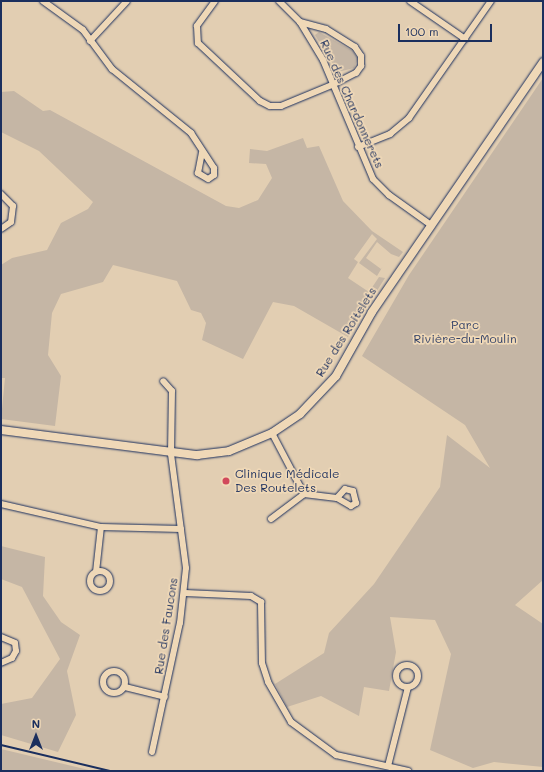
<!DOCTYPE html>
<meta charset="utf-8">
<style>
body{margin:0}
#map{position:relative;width:544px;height:772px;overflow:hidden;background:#e2ceb2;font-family:Mali,sans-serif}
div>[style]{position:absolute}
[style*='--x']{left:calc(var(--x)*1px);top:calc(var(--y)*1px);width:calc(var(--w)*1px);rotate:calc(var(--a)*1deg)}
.green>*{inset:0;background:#c5b6a5}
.roads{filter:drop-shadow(0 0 1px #1b2f5e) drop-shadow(0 0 1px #1b2f5e)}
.street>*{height:6px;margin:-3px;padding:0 3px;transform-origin:3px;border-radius:3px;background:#efd8b7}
.street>.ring{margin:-3px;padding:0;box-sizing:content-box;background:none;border:6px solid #efd8b7;border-radius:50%}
.secondary>*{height:8px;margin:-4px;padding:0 4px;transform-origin:4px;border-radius:4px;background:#efd8b7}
.rail>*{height:2px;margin:-1px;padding:0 1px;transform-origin:1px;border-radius:1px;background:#1b2f5e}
.dots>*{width:11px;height:11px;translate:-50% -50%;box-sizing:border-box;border:2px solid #efd8b7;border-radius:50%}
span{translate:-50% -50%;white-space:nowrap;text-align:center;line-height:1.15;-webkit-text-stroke:3.5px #efd8b7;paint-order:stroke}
.street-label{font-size:12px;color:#1b2f5e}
.park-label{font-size:12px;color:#344369}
.poi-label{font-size:12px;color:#1b2f5e}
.left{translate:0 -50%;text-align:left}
.frame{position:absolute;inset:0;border:2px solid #1b2f5e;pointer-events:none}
.north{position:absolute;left:16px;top:716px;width:40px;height:40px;-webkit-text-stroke:3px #efd8b7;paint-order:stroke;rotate:0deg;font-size:11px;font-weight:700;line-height:16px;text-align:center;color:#1b2f5e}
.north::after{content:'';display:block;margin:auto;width:14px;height:18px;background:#1b2f5e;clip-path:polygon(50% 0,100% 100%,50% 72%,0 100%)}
.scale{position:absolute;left:398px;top:24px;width:94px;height:18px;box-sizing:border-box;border:2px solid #1b2f5e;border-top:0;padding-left:5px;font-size:12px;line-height:14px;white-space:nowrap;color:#1b2f5e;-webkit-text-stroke:3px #efd8b7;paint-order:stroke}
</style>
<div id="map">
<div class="green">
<div style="clip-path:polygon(319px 32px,353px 51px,358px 59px,354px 68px,338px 72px,315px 35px)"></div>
<div style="clip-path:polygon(543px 78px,543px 580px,515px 605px,543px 624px,543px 767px,494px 762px,473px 768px,430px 750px,451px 654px,435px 620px,390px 617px,396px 652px,389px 691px,364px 687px,359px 716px,321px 696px,287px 707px,275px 684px,324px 653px,329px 633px,374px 584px,440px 487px,447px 435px,490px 468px,465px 425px,362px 356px,409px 275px)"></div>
<div style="clip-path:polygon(14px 91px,43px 111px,50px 110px,226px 206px,239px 208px,258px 200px,272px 178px,266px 164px,249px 163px,250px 149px,267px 151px,303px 138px,307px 148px,319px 146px,343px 201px,372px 231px,403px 252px,399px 257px,391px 254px,377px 242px,366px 258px,381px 269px,383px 266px,377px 276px,359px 263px,377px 239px,372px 234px,354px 259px,358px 262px,348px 278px,369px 292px,379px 277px,385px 278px,348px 337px,294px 306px,273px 302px,243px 359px,202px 340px,206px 323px,201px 313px,191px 310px,177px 281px,113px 265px,103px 282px,61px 294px,52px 313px,48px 355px,61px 376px,55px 426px,1px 419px,5px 378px,1px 378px,1px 265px,12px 258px,47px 250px,61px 223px,88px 209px,93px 202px,39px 151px,1px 132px,1px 92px)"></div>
<div style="clip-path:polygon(1px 546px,45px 557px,43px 596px,61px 622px,80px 635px,67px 671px,76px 715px,58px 752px,1px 735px,1px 704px,32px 698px,60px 659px,22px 587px,1px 579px)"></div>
<div style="clip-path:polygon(1px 749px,93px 771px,1px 771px)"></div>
</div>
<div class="roads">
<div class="street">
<div style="--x:43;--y:1;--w:49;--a:35.9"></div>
<div style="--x:83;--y:30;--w:49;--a:53.4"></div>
<div style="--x:112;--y:69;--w:102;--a:39"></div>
<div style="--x:191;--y:133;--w:42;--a:56.7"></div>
<div style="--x:214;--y:168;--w:7;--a:90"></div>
<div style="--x:214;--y:175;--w:7;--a:146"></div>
<div style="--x:208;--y:179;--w:12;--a:-149"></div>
<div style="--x:198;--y:173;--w:21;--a:-79"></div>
<div style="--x:215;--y:1;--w:31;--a:126"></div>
<div style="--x:197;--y:26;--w:17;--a:87"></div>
<div style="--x:198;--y:43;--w:85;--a:43.1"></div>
<div style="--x:260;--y:101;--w:11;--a:27"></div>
<div style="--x:270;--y:106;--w:11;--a:0"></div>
<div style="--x:281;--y:106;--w:57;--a:-22.5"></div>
<div style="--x:334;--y:84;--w:25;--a:-27"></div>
<div style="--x:356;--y:73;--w:9;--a:-54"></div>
<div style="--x:361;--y:66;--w:10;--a:-90"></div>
<div style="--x:361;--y:56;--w:11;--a:-124"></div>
<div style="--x:355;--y:47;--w:34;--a:-148"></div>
<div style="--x:326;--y:29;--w:27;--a:-165"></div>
<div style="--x:279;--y:1;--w:30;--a:45"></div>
<div style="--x:300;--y:22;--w:44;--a:58.8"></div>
<div style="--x:323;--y:60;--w:129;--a:67.2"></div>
<div style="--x:373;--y:179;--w:23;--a:45"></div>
<div style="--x:389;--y:195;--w:52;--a:35.5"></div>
<div style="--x:410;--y:1;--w:67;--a:34.6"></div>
<div style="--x:90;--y:41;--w:54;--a:-47.2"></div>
<div style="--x:358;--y:147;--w:35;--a:-22"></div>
<div style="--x:390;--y:134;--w:25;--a:-40"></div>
<div style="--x:409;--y:118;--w:143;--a:-55"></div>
<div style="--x:1;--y:194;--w:17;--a:45"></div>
<div style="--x:13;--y:206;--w:16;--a:97"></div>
<div style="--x:11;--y:222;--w:12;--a:145"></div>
<div style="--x:272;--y:433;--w:69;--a:62.3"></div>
<div style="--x:1;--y:504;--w:103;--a:13"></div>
<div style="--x:101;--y:527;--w:80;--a:1.4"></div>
<div style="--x:271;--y:519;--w:41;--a:-37.1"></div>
<div style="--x:304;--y:494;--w:33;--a:7"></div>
<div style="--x:337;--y:498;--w:16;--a:30"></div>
<div style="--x:351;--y:506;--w:6;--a:-31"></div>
<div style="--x:356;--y:503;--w:12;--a:-104"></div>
<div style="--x:353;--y:491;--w:8;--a:-166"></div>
<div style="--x:345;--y:489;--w:12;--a:132"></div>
<div class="ring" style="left:90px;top:571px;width:14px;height:14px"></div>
<div style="--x:96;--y:572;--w:45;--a:-83.7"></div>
<div style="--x:185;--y:593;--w:66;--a:2.6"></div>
<div style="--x:251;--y:596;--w:12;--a:31"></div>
<div style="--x:261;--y:602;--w:61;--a:89.1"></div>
<div style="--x:262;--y:663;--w:20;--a:72"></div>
<div style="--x:268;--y:682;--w:46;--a:60.1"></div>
<div style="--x:291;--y:722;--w:56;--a:36.3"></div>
<div style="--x:336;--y:755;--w:74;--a:12.5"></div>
<div style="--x:1;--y:637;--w:15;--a:23"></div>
<div style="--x:15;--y:643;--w:8;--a:83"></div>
<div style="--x:16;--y:651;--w:8;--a:120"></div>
<div style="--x:12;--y:658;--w:12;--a:156"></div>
<div class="ring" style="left:396px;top:665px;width:16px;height:16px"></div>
<div class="ring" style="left:103px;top:671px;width:16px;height:16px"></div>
<div style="--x:125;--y:687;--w:41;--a:14"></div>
<div style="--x:152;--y:752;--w:132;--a:-77.8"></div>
<div style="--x:180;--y:623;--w:55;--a:-83.8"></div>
<div style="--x:186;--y:568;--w:115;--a:-97.5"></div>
<div style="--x:171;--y:454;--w:63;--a:-89.1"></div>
<div style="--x:172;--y:391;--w:13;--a:-132"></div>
<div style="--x:388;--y:766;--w:81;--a:-75.8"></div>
</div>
<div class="secondary">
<div style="--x:1;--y:430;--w:198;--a:7.3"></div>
<div style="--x:197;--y:455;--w:32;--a:-7"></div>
<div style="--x:229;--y:451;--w:47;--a:-22.7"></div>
<div style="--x:272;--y:433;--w:34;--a:-34"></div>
<div style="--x:300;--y:414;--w:52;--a:-46.5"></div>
<div style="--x:336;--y:376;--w:73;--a:-60.6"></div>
<div style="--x:372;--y:312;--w:303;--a:-55.6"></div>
</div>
</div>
<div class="rail">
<div style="--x:1;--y:745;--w:112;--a:13.4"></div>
</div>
<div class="dots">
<div style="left:226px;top:481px;background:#d1495b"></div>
</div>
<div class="street-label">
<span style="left:352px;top:104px;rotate:66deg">Rue des Chardonnerets</span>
<span style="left:346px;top:332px;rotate:-58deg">Rue des Roitelets</span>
<span style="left:166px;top:626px;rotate:-81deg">Rue des Faucons</span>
</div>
<div class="park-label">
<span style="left:465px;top:332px">Parc<br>Rivière-du-Moulin</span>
</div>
<div class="poi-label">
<span class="left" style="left:235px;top:481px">Clinique Médicale<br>Des Routelets</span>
</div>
<div class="frame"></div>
<div class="north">N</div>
<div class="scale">100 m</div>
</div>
